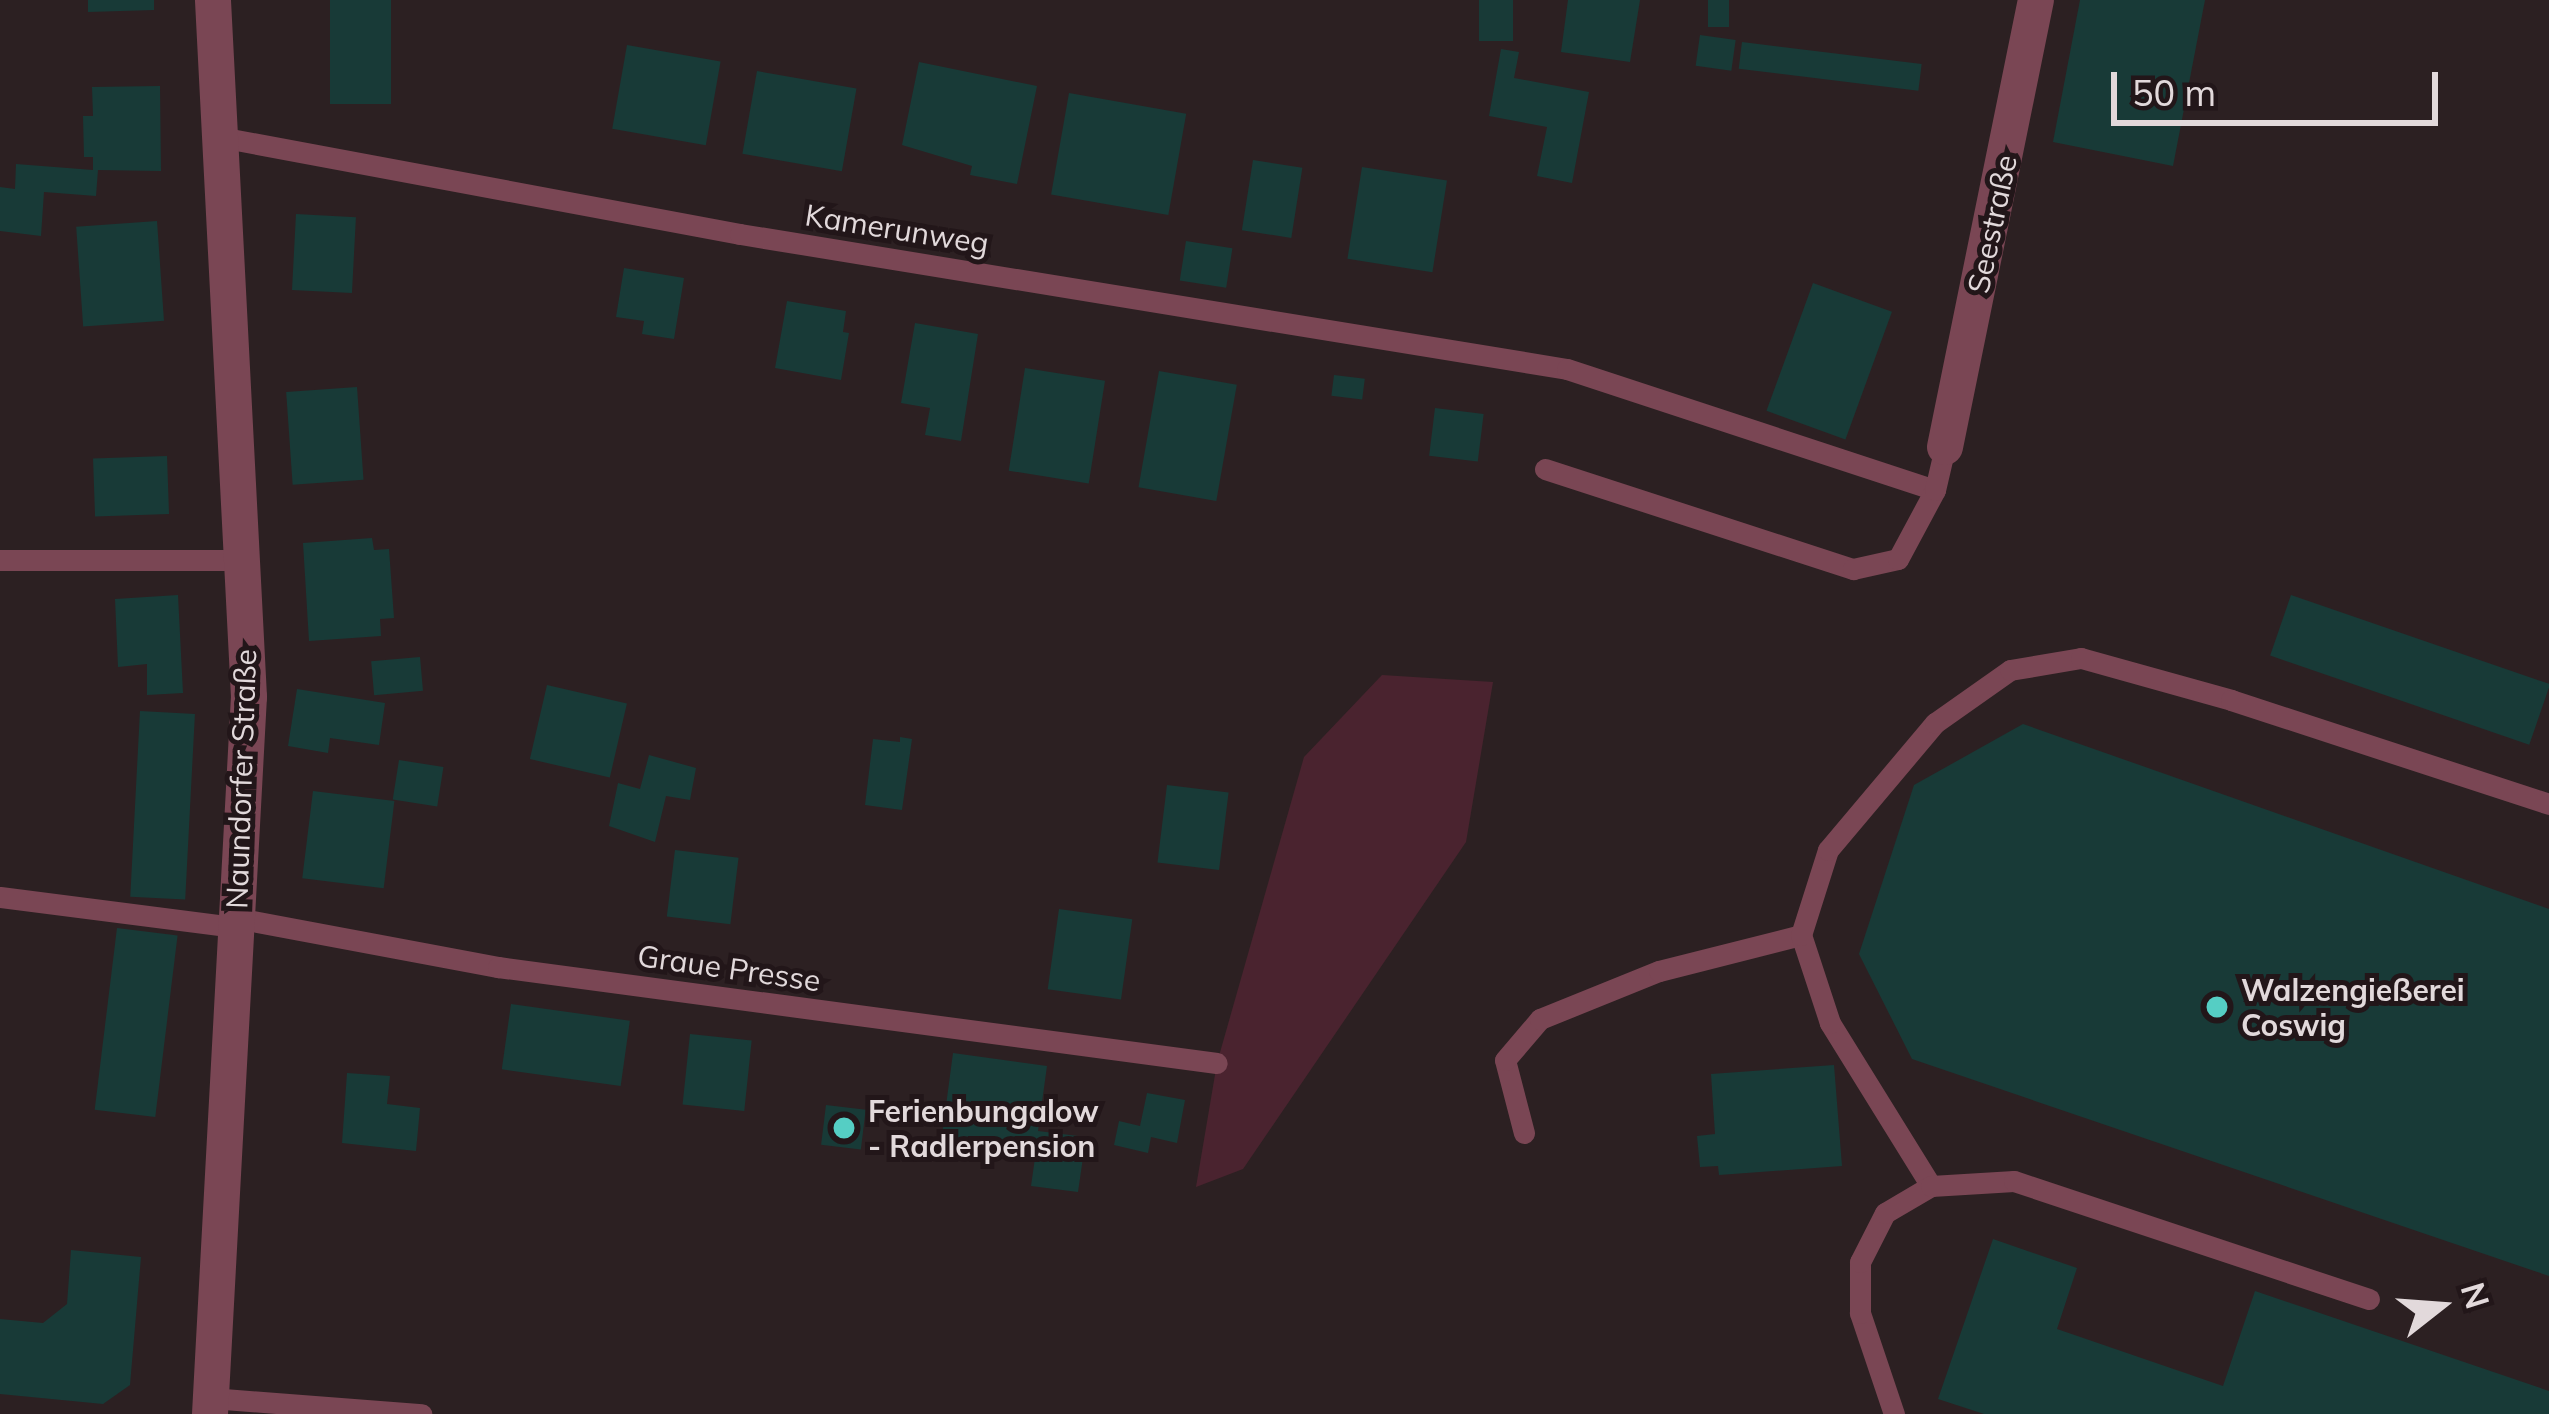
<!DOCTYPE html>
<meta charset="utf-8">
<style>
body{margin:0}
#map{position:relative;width:2549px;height:1414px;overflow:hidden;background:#2c2022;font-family:Mulish,sans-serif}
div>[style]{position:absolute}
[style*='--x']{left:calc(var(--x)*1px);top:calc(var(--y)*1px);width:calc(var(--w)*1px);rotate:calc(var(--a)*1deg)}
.green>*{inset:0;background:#4a232f}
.building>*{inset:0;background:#183a37;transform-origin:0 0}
.lane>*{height:21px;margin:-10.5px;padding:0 10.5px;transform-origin:10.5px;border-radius:10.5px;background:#7a4654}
.street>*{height:36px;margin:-18px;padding:0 18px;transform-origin:18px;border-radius:18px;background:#7a4654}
.dots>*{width:33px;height:33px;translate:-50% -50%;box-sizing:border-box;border:6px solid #221619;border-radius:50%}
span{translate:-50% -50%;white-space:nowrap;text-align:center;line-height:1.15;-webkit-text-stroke:10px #221619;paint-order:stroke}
.street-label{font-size:30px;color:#e2d9db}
.poi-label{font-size:30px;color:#e2d9db;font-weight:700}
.left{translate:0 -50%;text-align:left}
.north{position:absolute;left:2381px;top:1246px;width:120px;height:120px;-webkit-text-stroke:9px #221619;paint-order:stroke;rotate:73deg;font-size:33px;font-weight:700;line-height:48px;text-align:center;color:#e2d9db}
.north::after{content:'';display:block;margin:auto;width:42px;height:54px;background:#e2d9db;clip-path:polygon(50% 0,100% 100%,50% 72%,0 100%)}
.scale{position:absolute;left:2111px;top:72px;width:327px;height:54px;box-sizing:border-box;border:6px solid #e2d9db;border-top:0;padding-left:15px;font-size:36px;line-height:42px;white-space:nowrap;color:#e2d9db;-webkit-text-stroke:9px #221619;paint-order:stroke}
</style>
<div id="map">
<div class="green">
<div style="clip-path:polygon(1382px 675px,1493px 682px,1466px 842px,1243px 1169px,1196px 1187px,1217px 1063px,1304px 757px)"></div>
</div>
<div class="building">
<div style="clip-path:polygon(88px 0,154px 0,154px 10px,88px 12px)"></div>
<div style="left:330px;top:0;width:61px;height:104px"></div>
<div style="left:1479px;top:0;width:34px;height:41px"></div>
<div style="clip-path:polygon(1568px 0,1640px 0,1630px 62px,1561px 52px)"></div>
<div style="left:1708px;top:0;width:21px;height:27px"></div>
<div style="clip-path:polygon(2080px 0,2205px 0,2173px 166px,2053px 142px)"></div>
<div style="left:1700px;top:35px;width:36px;height:31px;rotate:8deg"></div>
<div style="left:1742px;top:42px;width:181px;height:27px;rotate:7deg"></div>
<div style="left:627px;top:45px;width:95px;height:85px;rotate:10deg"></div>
<div style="clip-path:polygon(1501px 49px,1519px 52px,1514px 78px,1589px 92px,1572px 183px,1537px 176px,1547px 127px,1489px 116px)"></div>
<div style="clip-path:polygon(919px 62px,1037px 86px,1017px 184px,970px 175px,972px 166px,902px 145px)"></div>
<div style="left:757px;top:71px;width:101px;height:84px;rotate:10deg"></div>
<div style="clip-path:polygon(160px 86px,161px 171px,98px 170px,96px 196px,44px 192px,41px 236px,0 231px,0 187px,15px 189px,16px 164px,93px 170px,93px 157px,84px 157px,83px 116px,93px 116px,92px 87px)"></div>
<div style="left:1069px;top:93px;width:119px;height:103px;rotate:10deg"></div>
<div style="left:1253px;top:160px;width:50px;height:71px;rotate:9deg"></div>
<div style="left:1362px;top:167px;width:86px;height:93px;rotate:9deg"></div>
<div style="left:296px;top:214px;width:60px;height:76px;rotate:3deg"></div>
<div style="left:157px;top:221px;width:100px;height:81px;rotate:86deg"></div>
<div style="left:1186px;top:241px;width:47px;height:40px;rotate:9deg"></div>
<div style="clip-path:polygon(624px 268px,684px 278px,674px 339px,642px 334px,644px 321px,616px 317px)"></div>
<div style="left:1813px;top:283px;width:84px;height:136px;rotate:20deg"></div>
<div style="clip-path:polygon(787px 301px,846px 311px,843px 332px,849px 333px,841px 380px,775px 368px)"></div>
<div style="clip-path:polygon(915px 323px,978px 334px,961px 441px,925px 435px,930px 408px,901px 403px)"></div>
<div style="left:1025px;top:368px;width:81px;height:104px;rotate:9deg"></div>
<div style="left:1159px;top:371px;width:79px;height:118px;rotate:10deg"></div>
<div style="left:1334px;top:375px;width:31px;height:21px;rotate:7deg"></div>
<div style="left:357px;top:387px;width:93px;height:71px;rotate:86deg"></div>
<div style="left:1435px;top:408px;width:49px;height:48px;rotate:7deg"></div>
<div style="left:167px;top:456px;width:58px;height:74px;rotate:88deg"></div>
<div style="clip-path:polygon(372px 538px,374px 550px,389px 549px,394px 618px,380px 619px,381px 636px,309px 641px,303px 543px)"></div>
<div style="clip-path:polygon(178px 595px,183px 693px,147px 695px,147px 664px,118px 667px,115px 599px)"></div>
<div style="left:2291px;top:595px;width:274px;height:64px;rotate:19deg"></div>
<div style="left:420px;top:657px;width:34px;height:49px;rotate:85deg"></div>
<div style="left:547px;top:685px;width:82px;height:76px;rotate:13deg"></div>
<div style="clip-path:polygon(297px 689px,385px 703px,379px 745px,330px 738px,328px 753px,288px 746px)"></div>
<div style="left:140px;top:711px;width:55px;height:186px;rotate:3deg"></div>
<div style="clip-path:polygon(2023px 724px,2549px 909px,2549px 1276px,1912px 1059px,1859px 954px,1914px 785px)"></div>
<div style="clip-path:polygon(900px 737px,912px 739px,902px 810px,865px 805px,873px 739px,900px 742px)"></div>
<div style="clip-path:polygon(649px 755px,696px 768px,690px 800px,666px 796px,655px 842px,609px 826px,618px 783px,640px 789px)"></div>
<div style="left:399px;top:760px;width:45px;height:40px;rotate:9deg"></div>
<div style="left:1167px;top:785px;width:62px;height:78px;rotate:7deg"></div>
<div style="left:313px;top:791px;width:82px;height:88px;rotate:7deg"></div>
<div style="left:675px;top:850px;width:64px;height:67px;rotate:7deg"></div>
<div style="left:1059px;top:909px;width:74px;height:81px;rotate:8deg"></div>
<div style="left:117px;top:928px;width:61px;height:183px;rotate:7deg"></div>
<div style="left:511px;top:1004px;width:120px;height:66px;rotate:8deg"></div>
<div style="left:690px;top:1034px;width:62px;height:71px;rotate:6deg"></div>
<div style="clip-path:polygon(953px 1053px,1047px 1066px,1038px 1131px,1086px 1137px,1078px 1192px,1031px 1186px,1035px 1158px,941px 1143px)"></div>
<div style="clip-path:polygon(1834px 1065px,1842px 1166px,1719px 1175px,1718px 1166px,1700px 1167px,1697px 1136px,1715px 1134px,1711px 1074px)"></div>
<div style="clip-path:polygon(347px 1073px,390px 1076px,387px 1104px,420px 1108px,416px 1151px,342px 1143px)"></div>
<div style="clip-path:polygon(1147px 1093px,1185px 1100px,1177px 1143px,1151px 1137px,1148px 1153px,1114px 1145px,1119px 1121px,1140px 1126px)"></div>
<div style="left:826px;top:1105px;width:40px;height:40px;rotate:7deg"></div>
<div style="clip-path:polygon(1993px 1239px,2077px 1268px,2057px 1329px,2223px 1386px,2255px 1291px,2549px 1391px,2549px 1414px,1984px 1414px,1938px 1399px)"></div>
<div style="clip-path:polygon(71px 1250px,141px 1257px,130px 1385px,103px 1404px,0 1394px,0 1319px,43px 1323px,67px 1304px)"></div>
</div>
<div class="lane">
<div style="--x:220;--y:137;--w:529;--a:10.57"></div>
<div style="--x:740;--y:234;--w:838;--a:9.27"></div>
<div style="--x:1567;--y:369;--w:387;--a:18.2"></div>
<div style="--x:1545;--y:469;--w:324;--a:18"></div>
<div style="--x:1853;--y:569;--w:46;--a:-12.5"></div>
<div style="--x:1898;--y:559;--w:78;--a:-61.8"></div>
<div style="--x:1935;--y:490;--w:44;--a:-76.9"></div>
<div style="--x:0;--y:560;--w:242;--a:0"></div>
<div style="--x:0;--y:897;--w:237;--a:7.3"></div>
<div style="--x:236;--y:918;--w:267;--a:10.6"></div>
<div style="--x:498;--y:967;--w:725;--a:7.61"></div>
<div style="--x:1524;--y:1133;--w:75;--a:-104.6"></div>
<div style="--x:1505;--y:1060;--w:54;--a:-49.5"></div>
<div style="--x:1540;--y:1019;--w:128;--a:-22"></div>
<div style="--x:1659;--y:971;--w:146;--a:-14.2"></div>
<div style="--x:1931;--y:1186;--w:192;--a:-121.8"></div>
<div style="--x:1830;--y:1023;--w:93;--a:-108.2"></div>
<div style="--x:1801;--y:935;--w:89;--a:-72.4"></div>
<div style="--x:1828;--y:850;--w:166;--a:-49.9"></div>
<div style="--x:1935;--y:723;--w:92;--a:-35.2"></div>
<div style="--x:2010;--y:670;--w:72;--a:-9.6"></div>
<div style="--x:2081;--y:658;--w:156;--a:15.6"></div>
<div style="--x:2231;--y:700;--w:335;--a:18.1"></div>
<div style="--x:211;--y:1398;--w:211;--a:4.4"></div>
<div style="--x:1894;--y:1414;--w:107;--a:-108.6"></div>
<div style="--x:1860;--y:1313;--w:51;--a:-90"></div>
<div style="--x:1860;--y:1262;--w:55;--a:-63"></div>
<div style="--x:1885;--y:1213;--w:53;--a:-30.4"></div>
<div style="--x:1931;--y:1186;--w:83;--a:-3.4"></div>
<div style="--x:2014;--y:1181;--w:374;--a:18.4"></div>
</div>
<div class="street">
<div style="--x:1945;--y:447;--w:456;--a:-78.5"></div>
<div style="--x:210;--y:1414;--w:718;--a:-86.89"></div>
<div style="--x:249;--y:697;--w:698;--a:-92.96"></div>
</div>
<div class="dots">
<div style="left:2217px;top:1007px;background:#55cec4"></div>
<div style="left:844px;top:1128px;background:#55cec4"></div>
</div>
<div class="street-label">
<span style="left:1992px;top:224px;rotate:-78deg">Seestraße</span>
<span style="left:897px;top:229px;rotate:9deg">Kamerunweg</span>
<span style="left:241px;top:779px;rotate:-88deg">Naundorfer Straße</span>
<span style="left:729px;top:968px;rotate:8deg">Graue Presse</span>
</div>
<div class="poi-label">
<span class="left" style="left:2241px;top:1007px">Walzengießerei<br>Coswig</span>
<span class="left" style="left:868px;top:1128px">Ferienbungalow<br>- Radlerpension</span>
</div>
<div class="north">N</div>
<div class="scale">50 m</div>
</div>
